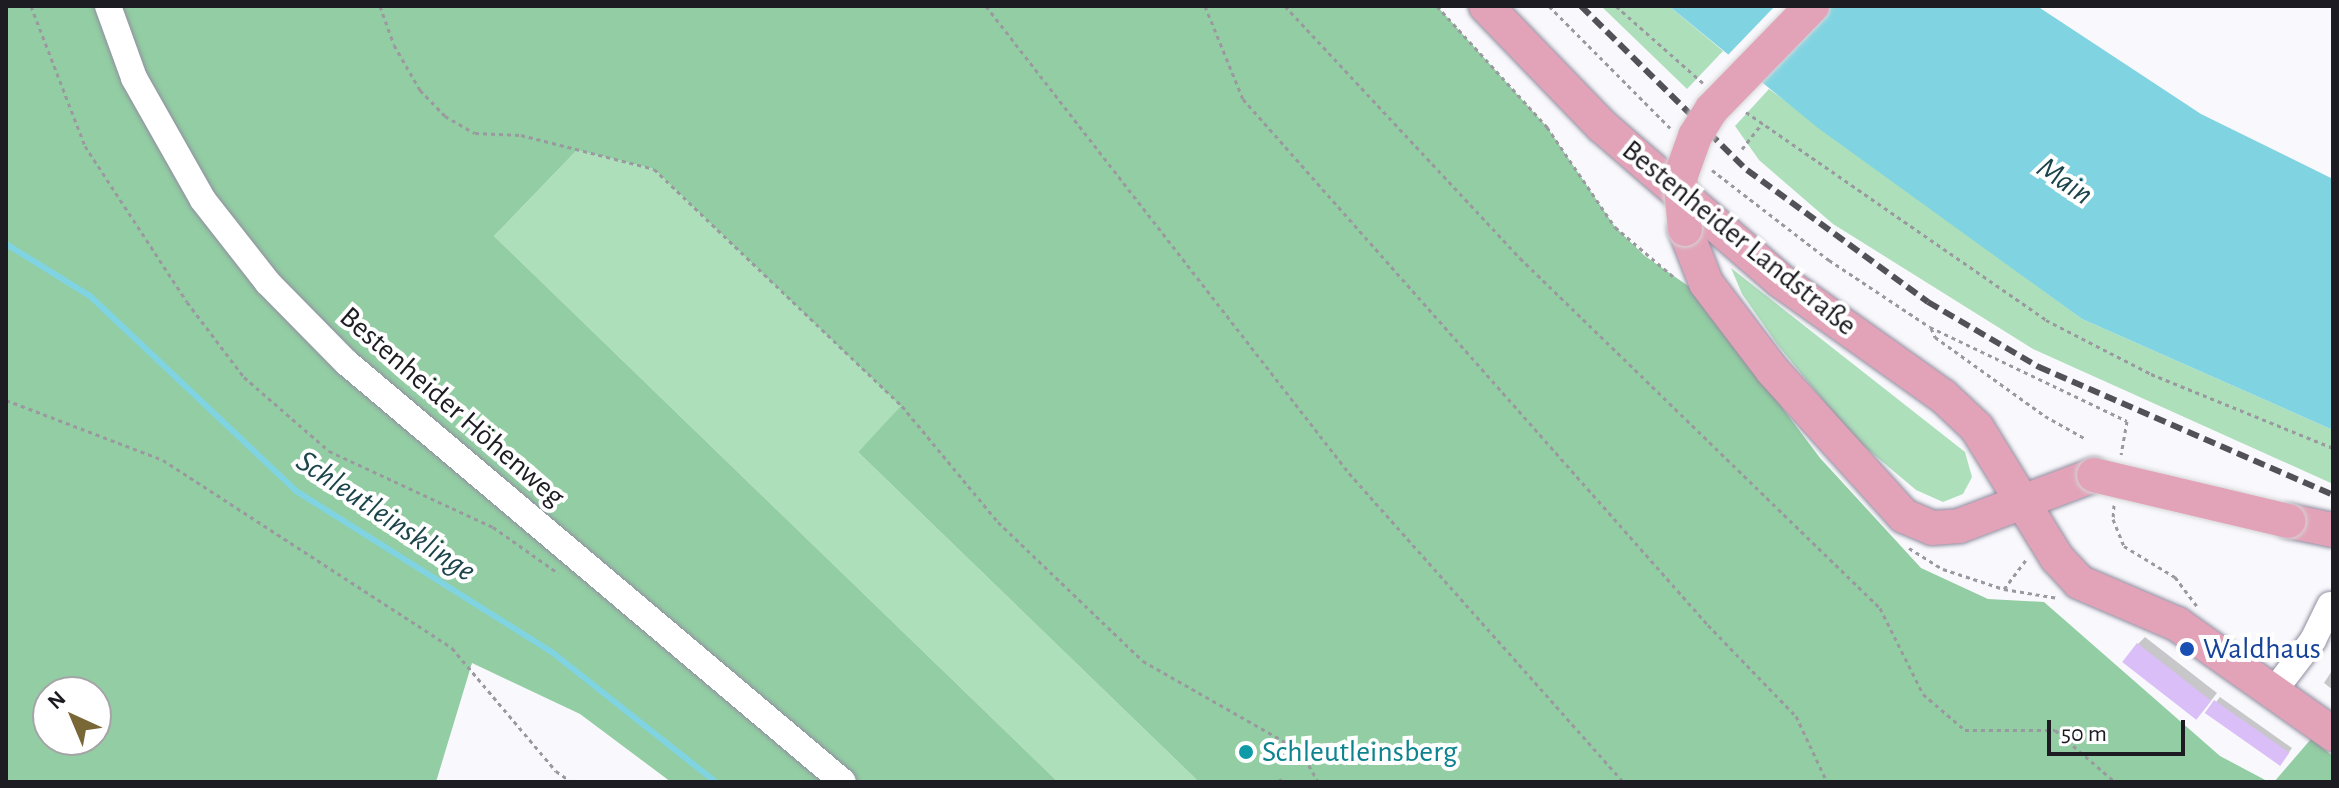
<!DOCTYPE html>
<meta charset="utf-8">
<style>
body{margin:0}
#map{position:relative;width:2339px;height:788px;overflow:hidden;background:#f9f9fd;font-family:"Alegreya Sans",sans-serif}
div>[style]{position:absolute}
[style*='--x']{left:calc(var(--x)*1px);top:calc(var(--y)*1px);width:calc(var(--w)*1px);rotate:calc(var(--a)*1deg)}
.green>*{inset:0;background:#addfbb}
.forest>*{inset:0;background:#92cda3}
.water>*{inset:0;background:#80d4e2}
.pier>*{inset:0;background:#f9f9fd}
.shadow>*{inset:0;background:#0003}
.stream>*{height:6px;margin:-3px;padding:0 3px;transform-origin:3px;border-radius:3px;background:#80d4e2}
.building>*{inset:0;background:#dabef7;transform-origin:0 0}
.path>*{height:3px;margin-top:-1.5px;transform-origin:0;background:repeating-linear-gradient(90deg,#9a999f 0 4px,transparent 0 8px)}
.roads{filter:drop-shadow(0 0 2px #908d9f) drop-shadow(0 0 2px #908d9f)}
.minor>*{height:26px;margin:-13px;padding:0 13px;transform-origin:13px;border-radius:13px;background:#fff}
.major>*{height:34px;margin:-17px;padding:0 17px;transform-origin:17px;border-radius:17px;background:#e2a3b8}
.rail>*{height:6px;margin-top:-3px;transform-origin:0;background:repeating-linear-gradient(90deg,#525158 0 12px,transparent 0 18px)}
.bridges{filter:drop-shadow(0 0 2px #d6d6d7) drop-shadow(0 0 2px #d6d6d7)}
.major-bridge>*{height:34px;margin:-17px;padding:0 17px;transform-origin:17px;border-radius:17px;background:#e2a3b8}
.dots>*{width:22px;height:22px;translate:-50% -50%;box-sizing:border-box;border:4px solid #fff;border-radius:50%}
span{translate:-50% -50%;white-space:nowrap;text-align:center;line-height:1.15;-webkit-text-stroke:8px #fff;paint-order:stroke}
.street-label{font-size:30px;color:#1d1c23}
.transit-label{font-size:30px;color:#164399}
.left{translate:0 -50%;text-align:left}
.culture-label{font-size:30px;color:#0d838f}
.water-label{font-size:32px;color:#1c444b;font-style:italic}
.frame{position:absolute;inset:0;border:8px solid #1d1c23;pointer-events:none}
.north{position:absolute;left:32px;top:676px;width:80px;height:80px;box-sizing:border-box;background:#fff;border:2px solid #a5a4a7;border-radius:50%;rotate:316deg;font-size:22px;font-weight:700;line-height:32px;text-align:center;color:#1d1c23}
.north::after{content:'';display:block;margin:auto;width:28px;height:36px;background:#7a6736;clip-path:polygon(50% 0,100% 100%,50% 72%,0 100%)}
.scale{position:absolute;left:2047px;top:720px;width:138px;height:36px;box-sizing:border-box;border:4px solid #1d1c23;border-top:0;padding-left:10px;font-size:24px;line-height:28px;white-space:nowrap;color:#1d1c23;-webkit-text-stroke:6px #fff;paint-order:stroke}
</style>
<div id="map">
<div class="green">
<div style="clip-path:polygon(1601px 6px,1669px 6px,1723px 51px,1687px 89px)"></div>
<div style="clip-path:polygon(1769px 89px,2082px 319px,2333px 430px,2333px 484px,2033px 349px,1833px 224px,1759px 160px,1735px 126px)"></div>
<div style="clip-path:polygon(577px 150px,654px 169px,902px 406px,858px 452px,1199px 782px,1058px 782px,494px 236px)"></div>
<div style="clip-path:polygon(1731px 268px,1965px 452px,1972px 477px,1963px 494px,1943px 502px,1916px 490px,1853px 437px,1777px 344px,1742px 294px)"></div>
</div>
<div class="forest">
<div style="clip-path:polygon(evenodd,6px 6px,1437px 6px,1547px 127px,1615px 227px,1645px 256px,1694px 290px,1820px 458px,1921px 568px,1988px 599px,2044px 602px,2220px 756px,2269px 782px,1199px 782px,858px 452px,901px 406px,654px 169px,577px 150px,494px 236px,1058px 782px,671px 782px,580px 714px,472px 663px,436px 782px,6px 782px,6px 6px,48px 692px,96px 692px,96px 740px,48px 740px,48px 692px)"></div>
<div style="clip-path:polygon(2311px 739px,2333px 756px,2333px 782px,2274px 782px)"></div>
</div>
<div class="water">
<div style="clip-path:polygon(1669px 6px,2037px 6px,2201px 114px,2333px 179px,2333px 430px,2082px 319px,1818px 128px)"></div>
</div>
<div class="pier">
<div style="clip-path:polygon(1775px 6px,1832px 6px,1757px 83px,1725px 58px)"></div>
</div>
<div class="shadow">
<div style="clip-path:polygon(2145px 637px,2217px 693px,2203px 711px,2138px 644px)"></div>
<div style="clip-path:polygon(2333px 669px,2333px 690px,2324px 683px)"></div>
<div style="clip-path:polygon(2220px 697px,2292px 748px,2285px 758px,2208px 712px)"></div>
</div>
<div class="stream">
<div style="--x:6;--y:244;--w:99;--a:31.8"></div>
<div style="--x:90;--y:296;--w:284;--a:43.4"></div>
<div style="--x:296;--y:491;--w:304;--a:32.2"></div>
<div style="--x:553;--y:653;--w:208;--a:38.4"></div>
</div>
<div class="building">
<div style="left:2137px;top:643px;width:94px;height:24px;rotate:38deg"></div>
<div style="left:2214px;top:700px;width:92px;height:16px;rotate:35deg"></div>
</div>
<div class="path">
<div style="--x:31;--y:6;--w:150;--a:68.9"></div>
<div style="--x:85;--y:146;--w:186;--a:56.8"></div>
<div style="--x:187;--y:302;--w:94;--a:52.8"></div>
<div style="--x:244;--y:377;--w:113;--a:41"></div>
<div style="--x:329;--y:451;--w:181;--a:24.9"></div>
<div style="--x:493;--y:527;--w:80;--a:35.3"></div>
<div style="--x:380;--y:6;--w:41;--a:70.3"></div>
<div style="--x:394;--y:45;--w:52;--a:60"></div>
<div style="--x:420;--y:90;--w:36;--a:46"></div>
<div style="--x:445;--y:116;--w:34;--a:30"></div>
<div style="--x:475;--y:133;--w:46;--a:2.5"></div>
<div style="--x:521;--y:135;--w:137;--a:14.3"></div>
<div style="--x:654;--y:169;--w:343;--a:43.7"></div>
<div style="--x:902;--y:406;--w:151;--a:50.4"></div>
<div style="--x:998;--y:522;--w:201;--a:43.8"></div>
<div style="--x:1143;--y:661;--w:182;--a:29.7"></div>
<div style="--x:1301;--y:751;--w:35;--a:61"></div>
<div style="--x:986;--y:6;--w:591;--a:52.14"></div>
<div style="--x:1349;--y:473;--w:413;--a:48.4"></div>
<div style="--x:1205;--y:6;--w:100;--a:67.8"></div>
<div style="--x:1243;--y:99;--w:702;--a:48.52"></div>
<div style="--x:1708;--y:625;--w:127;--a:46"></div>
<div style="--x:1796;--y:716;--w:73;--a:64.8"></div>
<div style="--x:1285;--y:6;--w:345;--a:47"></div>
<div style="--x:1520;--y:258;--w:502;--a:44.19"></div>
<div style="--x:1880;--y:608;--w:96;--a:63.4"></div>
<div style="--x:1923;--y:694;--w:55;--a:40.6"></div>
<div style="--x:1965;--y:730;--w:90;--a:0"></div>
<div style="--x:2055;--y:730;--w:79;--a:40.9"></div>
<div style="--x:1437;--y:6;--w:164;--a:47.7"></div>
<div style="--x:1547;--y:127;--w:121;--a:55.8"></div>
<div style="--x:1615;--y:227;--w:79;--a:40.4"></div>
<div style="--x:1549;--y:6;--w:172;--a:45.2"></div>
<div style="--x:1616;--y:6;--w:116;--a:41.5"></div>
<div style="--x:1746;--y:112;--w:365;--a:34.7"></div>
<div style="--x:2046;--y:320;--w:118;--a:27.2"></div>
<div style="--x:2151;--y:374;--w:196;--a:22.1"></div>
<div style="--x:1742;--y:149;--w:33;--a:-52"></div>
<div style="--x:1712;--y:170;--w:148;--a:37.6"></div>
<div style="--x:1829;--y:260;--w:121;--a:33.6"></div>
<div style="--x:1930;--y:327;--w:218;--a:25.5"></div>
<div style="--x:2127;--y:421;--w:34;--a:100"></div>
<div style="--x:1931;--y:328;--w:10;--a:66"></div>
<div style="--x:1935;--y:337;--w:135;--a:35.7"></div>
<div style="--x:2045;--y:416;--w:47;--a:29.3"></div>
<div style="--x:6;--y:400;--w:168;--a:20.9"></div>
<div style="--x:163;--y:460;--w:345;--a:33"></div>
<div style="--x:452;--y:648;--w:161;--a:49.8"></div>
<div style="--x:556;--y:771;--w:19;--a:35"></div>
<div style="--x:2114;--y:505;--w:14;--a:94"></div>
<div style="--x:2113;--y:519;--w:29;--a:68"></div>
<div style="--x:2124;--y:546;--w:60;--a:31.3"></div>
<div style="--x:2175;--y:577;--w:36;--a:53"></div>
<div style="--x:1909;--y:548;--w:40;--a:32"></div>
<div style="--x:1943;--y:569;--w:64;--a:18.2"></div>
<div style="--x:2004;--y:589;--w:36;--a:-53"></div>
<div style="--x:2004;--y:589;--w:55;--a:9.5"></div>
<div style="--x:1279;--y:779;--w:6;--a:31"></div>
</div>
<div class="roads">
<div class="minor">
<div style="--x:108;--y:6;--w:77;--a:70.1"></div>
<div style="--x:134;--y:78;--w:140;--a:60.5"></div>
<div style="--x:203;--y:200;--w:105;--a:51.9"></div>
<div style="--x:268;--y:283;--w:112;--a:45.4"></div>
<div style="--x:347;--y:363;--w:649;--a:40.19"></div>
<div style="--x:2273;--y:692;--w:66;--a:-52.4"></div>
<div style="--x:2313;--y:640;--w:39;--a:-64"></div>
</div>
<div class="major">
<div style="--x:1486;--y:6;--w:167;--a:46"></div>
<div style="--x:1602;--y:126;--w:237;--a:40.9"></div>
<div style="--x:1781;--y:281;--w:199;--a:35.4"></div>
<div style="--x:1943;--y:396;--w:47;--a:43.3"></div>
<div style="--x:1977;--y:428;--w:153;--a:58.4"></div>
<div style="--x:2057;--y:558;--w:33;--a:47"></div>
<div style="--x:2079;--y:582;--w:107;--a:23.2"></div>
<div style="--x:2177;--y:624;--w:191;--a:35.2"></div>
<div style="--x:1685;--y:229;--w:58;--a:68.7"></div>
<div style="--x:1706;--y:283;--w:109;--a:52.8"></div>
<div style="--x:1772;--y:370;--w:197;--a:47.9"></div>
<div style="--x:1904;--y:516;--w:30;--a:23"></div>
<div style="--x:1932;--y:528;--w:27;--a:-4"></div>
<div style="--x:1959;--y:526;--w:144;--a:-20.7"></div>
<div style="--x:2289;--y:521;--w:45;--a:11.6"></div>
</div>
</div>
<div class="rail">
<div style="--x:1581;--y:6;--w:233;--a:44.7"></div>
<div style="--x:1747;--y:170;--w:224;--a:36.1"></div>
<div style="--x:1928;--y:302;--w:129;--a:30.4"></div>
<div style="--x:2039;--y:367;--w:321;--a:23.5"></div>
</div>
<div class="bridges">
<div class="major-bridge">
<div style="--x:1685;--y:229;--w:51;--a:-95.6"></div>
<div style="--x:1680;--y:178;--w:45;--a:-70.3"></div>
<div style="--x:1695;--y:136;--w:32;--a:-58"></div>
<div style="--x:1712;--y:109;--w:144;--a:-45.8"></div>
<div style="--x:2094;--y:475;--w:200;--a:13.3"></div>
</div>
</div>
<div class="dots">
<div style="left:2187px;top:649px;background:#1a4fb4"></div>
<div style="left:1246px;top:752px;background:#0f9aa8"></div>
</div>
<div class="street-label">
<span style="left:1739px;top:238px;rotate:39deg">Bestenheider Landstraße</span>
<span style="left:452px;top:407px;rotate:41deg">Bestenheider Höhenweg</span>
</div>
<div class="transit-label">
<span class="left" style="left:2203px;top:649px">Waldhaus</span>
</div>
<div class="culture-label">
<span class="left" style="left:1262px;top:752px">Schleutleinsberg</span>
</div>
<div class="water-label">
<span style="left:2065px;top:181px;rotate:34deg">Main</span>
<span style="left:386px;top:516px;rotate:34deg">Schleutleinsklinge</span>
</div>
<div class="frame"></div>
<div class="north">N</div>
<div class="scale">50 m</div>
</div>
